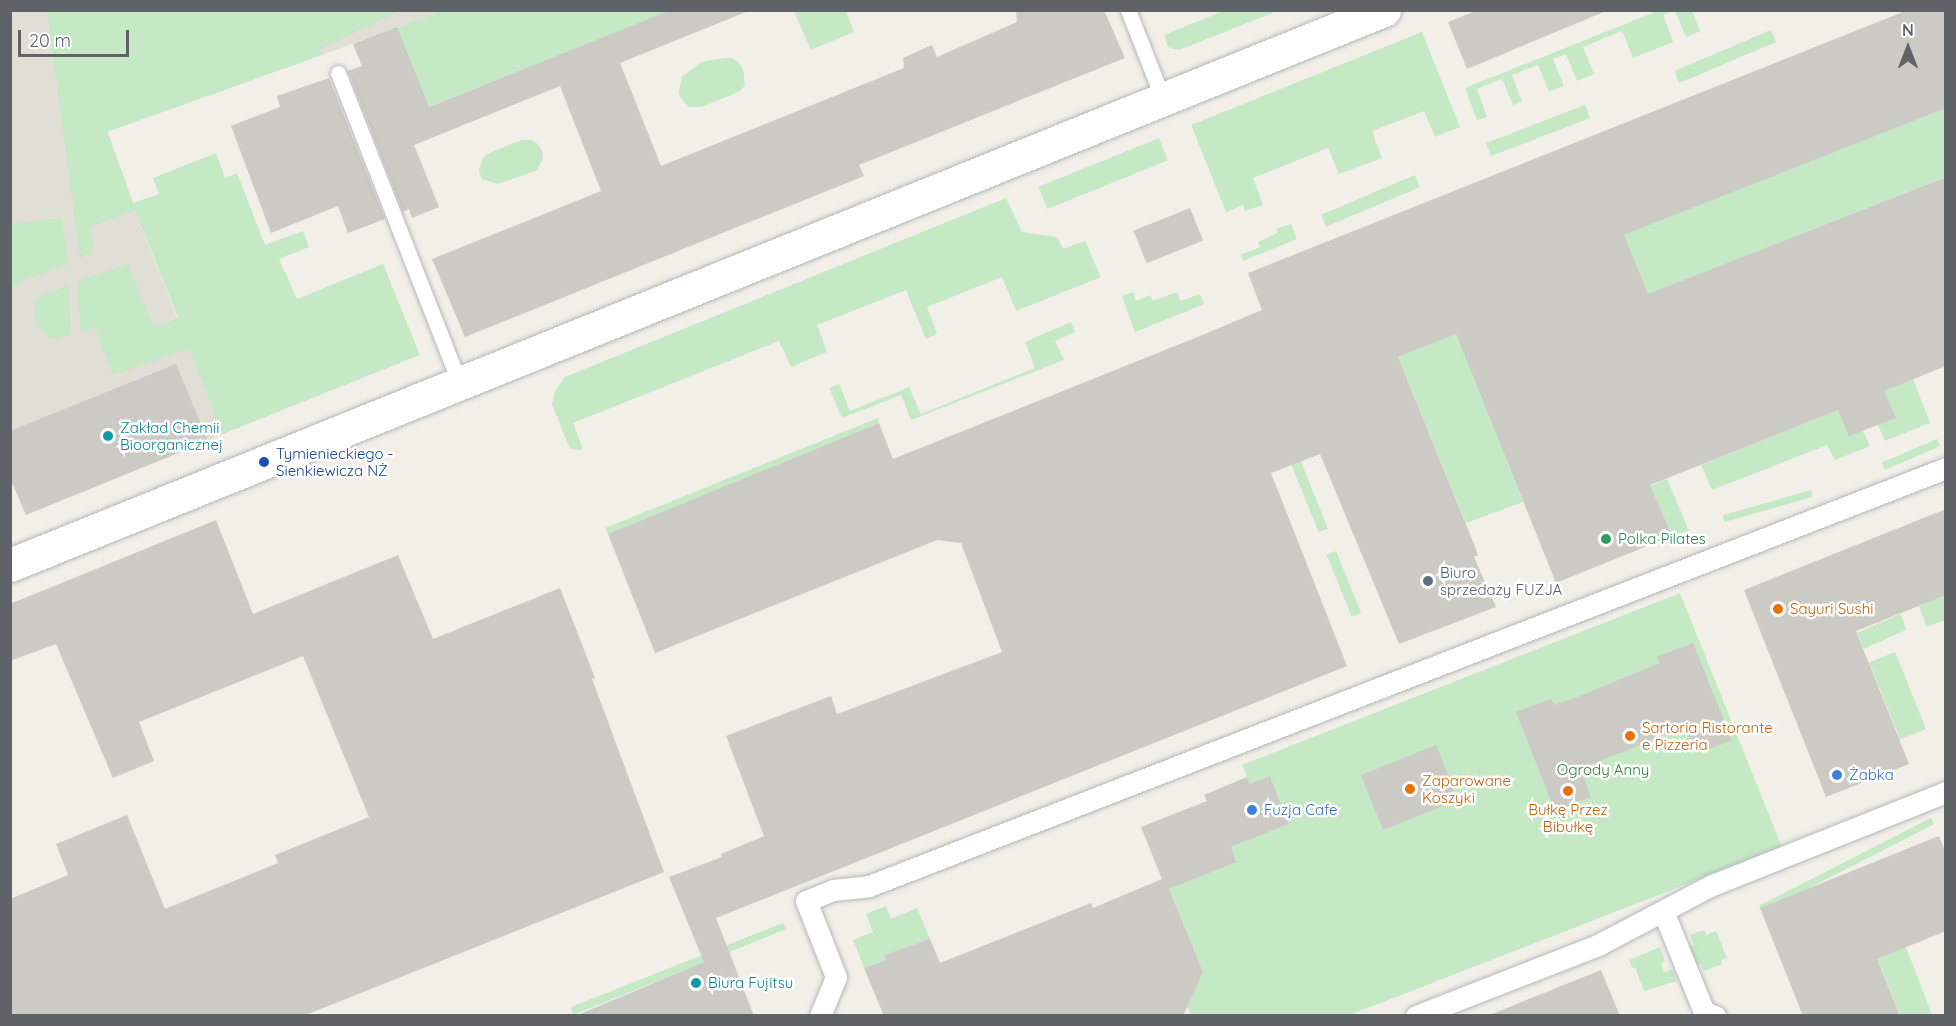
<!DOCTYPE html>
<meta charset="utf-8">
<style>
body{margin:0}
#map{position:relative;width:1956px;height:1026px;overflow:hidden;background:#f1efe8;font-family:Quicksand,sans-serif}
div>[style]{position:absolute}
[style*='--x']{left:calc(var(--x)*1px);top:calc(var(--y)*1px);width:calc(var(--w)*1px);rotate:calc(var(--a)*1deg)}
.education>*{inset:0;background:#e1ded6}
.green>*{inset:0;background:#c5e8c5;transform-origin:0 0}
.building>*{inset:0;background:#cccac5;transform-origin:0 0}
.roads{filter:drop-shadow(0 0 2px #b5b8bc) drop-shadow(0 0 2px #b5b8bc)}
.service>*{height:15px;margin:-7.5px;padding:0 7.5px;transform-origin:7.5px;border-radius:7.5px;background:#fff}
.pedestrian>*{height:21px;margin:-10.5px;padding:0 10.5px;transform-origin:10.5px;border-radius:10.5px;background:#fff}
.tertiary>*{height:33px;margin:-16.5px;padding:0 16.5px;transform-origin:16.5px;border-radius:16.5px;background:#fff}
.dots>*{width:16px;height:16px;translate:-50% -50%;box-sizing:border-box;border:3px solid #fff;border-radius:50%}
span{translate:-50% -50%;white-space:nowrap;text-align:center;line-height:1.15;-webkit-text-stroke:5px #fff;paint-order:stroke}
.culture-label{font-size:15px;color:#0d838f}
.left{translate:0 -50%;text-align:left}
.transit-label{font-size:15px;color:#164399}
.leisure-label{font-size:15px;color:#27864d}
.service-label{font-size:15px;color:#4e5e75}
.food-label{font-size:15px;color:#c56008}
.park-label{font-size:15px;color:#348238}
.shop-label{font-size:15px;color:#366cbe}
.frame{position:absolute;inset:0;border:12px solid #5f6368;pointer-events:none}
.north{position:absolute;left:1878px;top:18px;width:60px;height:60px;-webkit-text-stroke:4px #fff;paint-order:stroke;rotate:0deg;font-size:16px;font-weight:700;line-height:24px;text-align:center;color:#5f6368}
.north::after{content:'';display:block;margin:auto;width:21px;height:27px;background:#5f6368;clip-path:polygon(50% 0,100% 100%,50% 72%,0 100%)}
.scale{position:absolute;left:18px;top:30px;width:111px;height:27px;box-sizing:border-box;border:3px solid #5f6368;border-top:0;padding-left:8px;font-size:18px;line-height:21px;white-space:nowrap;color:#5f6368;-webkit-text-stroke:4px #fff;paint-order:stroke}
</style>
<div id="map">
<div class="education">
<div style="clip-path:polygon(10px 11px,65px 11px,144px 234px,223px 434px,208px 441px,10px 478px)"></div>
<div style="clip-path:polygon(306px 11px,441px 11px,322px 55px)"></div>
</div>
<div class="green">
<div style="clip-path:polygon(1226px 10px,1277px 11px,1179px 50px,1168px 47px,1164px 35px)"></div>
<div style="clip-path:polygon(1660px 10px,1674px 11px,1663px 15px,1673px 42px,1633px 58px,1622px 31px,1583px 47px,1594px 74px,1577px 81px,1566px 54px,1553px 59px,1564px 86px,1549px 92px,1538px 65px,1512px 75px,1522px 102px,1513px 105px,1502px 79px,1477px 89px,1487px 117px,1477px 120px,1465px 88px)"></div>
<div style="clip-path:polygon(47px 11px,400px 11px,320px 49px,322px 55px,107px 132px,133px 203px,159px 194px,153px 178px,216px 153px,225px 178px,237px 173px,265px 245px,303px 231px,309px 247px,279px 259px,297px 299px,383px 264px,420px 355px,223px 434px,189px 349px,113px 375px,95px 328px,81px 331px,77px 282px,128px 264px,154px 327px,178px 318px,135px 210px,90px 227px,93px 246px,90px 253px,80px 258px)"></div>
<div style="clip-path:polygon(441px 11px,670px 11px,385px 124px,353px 44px)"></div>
<div style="clip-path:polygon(794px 11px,846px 11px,854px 32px,811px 50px)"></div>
<div style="clip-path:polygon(1675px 11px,1692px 11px,1700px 31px,1686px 37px)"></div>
<div style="left:1771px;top:30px;width:13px;height:105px;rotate:67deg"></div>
<div style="clip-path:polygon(1422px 32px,1460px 127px,1435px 137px,1424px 111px,1372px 131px,1382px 158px,1339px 174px,1328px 148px,1253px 178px,1263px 205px,1245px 211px,1243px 205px,1226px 212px,1191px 125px)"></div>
<div style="clip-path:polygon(724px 58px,732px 58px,739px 63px,743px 69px,745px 85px,740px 91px,719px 100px,701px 107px,689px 107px,680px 97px,679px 90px,682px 77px,701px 62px)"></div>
<div style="left:1585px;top:105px;width:14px;height:106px;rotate:69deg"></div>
<div style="clip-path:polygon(1945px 108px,1945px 177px,1469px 365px,1523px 502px,1466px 523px,1398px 357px,1448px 337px,1446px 330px,1632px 256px,1624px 235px)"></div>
<div style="left:1159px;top:138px;width:24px;height:130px;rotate:68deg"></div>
<div style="clip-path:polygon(522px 140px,531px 140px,538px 144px,542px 151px,543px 158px,537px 170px,498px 184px,482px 179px,479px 171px,482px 159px,487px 154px)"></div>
<div style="left:1415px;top:175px;width:13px;height:102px;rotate:67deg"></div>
<div style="clip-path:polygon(1006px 198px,1022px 232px,1057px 237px,1063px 249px,1085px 241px,1101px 277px,1016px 311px,1002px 277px,927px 307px,937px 334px,926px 339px,906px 290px,817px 325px,827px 352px,791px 367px,779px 341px,573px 423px,583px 450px,570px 449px,552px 404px,555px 391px,565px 377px)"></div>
<div style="clip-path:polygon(62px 218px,68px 264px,23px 280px,11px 290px,11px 224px)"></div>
<div style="clip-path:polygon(1291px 224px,1297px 239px,1243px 261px,1241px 255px,1260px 247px,1258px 242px,1278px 233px,1276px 229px)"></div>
<div style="clip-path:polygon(68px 285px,71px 334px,58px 339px,49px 337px,36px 324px,35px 302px,43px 295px)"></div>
<div style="clip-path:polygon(1133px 292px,1136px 301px,1150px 295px,1153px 301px,1177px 292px,1181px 301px,1200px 294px,1204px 304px,1135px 332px,1122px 296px)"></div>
<div style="clip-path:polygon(1071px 322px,1075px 332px,1055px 341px,1064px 360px,911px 420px,901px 395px,842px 418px,829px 388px,839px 384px,850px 411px,909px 387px,921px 414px,1035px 368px,1025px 342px)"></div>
<div style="clip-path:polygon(1913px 379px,1930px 423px,1885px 441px,1878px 425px,1895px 418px,1884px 391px)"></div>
<div style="clip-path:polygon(1838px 410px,1863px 430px,1870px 446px,1835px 460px,1827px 445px,1712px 490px,1701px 465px)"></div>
<div style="clip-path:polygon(878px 418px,879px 423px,608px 534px,605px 528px)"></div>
<div style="left:1937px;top:439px;width:8px;height:60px;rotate:67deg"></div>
<div style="left:1295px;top:447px;width:88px;height:10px;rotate:68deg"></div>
<div style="left:1667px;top:479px;width:56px;height:18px;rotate:67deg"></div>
<div style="left:1811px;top:490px;width:7px;height:92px;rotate:74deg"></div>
<div style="left:1336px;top:551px;width:67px;height:10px;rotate:68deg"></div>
<div style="clip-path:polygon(1680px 593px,1782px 847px,1347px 1016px,1191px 1015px,1183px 997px,1202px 970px,1174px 901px,1165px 888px,1161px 875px,1289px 824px,1270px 776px,1250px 784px,1242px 765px)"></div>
<div style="clip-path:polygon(1945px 595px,1945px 620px,1927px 627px,1919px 606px)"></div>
<div style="left:1900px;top:614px;width:17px;height:47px;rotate:66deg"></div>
<div style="left:1895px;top:652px;width:83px;height:28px;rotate:68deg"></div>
<div style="left:1931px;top:818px;width:7px;height:193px;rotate:63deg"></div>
<div style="clip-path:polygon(886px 906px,891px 919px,917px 908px,930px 939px,884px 955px,886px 960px,864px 968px,853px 940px,873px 932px,866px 914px)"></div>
<div style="clip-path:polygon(783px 923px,786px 929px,573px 1015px,571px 1007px)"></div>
<div style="clip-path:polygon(1704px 930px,1706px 935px,1716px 931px,1727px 958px,1721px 960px,1722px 964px,1704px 971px,1701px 964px,1696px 965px,1689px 947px,1694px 945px,1690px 935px)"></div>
<div style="clip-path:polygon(1660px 947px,1665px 961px,1661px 963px,1664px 972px,1673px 969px,1677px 981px,1644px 991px,1635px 967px,1632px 968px,1629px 960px)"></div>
<div style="clip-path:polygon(1906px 947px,1932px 1015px,1900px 1015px,1877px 958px)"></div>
</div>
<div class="building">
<div style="clip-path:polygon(671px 10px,746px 12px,620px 63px,661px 166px,904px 68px,903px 58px,932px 45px,937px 57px,1017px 22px,1016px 10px,1104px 10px,1125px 58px,859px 165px,864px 176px,465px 337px,432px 259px,601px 191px,560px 86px,414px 145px,439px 207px,412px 218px,409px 209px,403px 212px,348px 71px,362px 66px,353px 44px,397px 27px,429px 107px)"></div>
<div style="clip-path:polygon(1478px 10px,1606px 10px,1606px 11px,1467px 69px,1448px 22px)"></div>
<div style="clip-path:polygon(1908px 10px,1946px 10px,1946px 108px,1624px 235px,1648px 294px,1946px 177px,1946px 366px,1884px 391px,1896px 418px,1849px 436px,1838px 410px,1650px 485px,1672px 536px,1556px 583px,1456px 334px,1398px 357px,1474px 544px,1478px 555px,1474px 557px,1496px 607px,1399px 644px,1320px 454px,1271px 473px,1347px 666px,716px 918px,754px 1016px,575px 1016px,704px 962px,669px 877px,722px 857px,721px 854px,764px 836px,726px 736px,831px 696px,837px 714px,1002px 652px,961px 543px,937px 540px,655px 653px,608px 534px,879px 423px,893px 459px,1195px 338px,1262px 310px,1248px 273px)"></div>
<div style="clip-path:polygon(329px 78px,385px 219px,348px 233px,338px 206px,271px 233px,231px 126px,280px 107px,277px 96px)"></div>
<div style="left:1190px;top:208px;width:35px;height:61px;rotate:68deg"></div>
<div style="clip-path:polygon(176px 364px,208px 441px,26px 515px,10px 478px,10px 431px)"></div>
<div style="clip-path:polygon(1946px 509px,1946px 595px,1856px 631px,1909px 764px,1826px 797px,1744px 590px)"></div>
<div style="clip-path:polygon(216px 520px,253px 614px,398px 555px,433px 639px,560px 588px,595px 678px,592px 679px,664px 872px,303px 1016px,10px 1016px,10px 899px,68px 875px,56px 844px,127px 815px,165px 909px,278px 863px,275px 855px,369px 817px,303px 656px,139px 722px,154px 761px,113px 778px,56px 644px,10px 661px,10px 604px)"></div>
<div style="clip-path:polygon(1693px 643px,1732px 740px,1696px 754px,1685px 727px,1580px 769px,1591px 797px,1555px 811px,1516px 712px,1551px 699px,1554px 705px,1580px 696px,1660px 663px,1657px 657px)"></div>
<div style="left:1436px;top:745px;width:59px;height:81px;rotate:68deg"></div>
<div style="clip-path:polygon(1270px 776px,1289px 824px,1231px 847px,1236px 862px,1169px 889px,1203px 972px,1183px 1016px,884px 1016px,864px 968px,886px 960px,884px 955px,930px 939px,940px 963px,1091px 903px,1093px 908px,1162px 879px,1141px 827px,1207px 801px,1204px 795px,1247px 777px,1250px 784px)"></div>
<div style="clip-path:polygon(1939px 836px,1946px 853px,1946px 931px,1877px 959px,1900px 1016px,1803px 1016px,1760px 908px)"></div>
<div style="clip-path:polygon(1601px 970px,1620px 1016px,1492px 1016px,1492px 1014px)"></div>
</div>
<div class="roads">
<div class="service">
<div style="--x:1128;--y:10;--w:96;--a:68.5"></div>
<div style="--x:338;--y:73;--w:334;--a:68.6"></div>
</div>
<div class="pedestrian">
<div style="--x:1663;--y:911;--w:109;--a:67.9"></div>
<div style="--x:1704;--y:1012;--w:12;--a:20"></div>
<div style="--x:820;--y:1016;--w:42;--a:-67.7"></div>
<div style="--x:836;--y:977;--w:82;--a:-111.5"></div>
<div style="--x:806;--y:901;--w:29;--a:-22"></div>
<div style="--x:833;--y:890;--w:36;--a:-6"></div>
<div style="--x:869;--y:886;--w:1155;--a:-21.21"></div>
<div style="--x:1416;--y:1016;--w:195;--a:-21.3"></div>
<div style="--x:1598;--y:945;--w:129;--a:-27.8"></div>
<div style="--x:1712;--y:885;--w:252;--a:-21.7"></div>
</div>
<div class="tertiary">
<div style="--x:10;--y:565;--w:1482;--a:-22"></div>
</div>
</div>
<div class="dots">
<div style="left:108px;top:436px;background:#0f9aa8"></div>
<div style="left:264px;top:462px;background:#1a4fb4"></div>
<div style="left:1606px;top:539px;background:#2e9e5b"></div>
<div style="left:1428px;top:581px;background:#5c6f8a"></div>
<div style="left:1778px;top:609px;background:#e8710a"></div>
<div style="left:1630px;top:736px;background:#e8710a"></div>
<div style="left:1837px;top:775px;background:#3f7fe0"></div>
<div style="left:1410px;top:789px;background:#e8710a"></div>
<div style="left:1568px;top:791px;background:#e8710a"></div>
<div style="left:1252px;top:810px;background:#3f7fe0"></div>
<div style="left:696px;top:983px;background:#0f9aa8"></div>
</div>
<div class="culture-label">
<span class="left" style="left:120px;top:436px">Zakład Chemii<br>Bioorganicznej</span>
<span class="left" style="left:708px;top:983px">Biura Fujitsu</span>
</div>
<div class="transit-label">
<span class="left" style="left:276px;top:462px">Tymienieckiego -<br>Sienkiewicza NŻ</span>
</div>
<div class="leisure-label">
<span class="left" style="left:1618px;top:539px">Polka Pilates</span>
</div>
<div class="service-label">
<span class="left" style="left:1440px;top:581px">Biuro<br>sprzedaży FUZJA</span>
</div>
<div class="food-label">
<span class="left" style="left:1790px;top:609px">Sayuri Sushi</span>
<span class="left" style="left:1642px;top:736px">Sartoria Ristorante<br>e Pizzeria</span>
<span class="left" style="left:1422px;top:789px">Zaparowane<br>Koszyki</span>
<span style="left:1568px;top:818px">Bułkę Przez<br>Bibułkę</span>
</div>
<div class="park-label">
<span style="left:1603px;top:770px">Ogrody Anny</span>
</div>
<div class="shop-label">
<span class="left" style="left:1849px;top:775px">Żabka</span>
<span class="left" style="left:1264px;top:810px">Fuzja Cafe</span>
</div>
<div class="frame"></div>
<div class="north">N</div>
<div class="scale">20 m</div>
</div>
